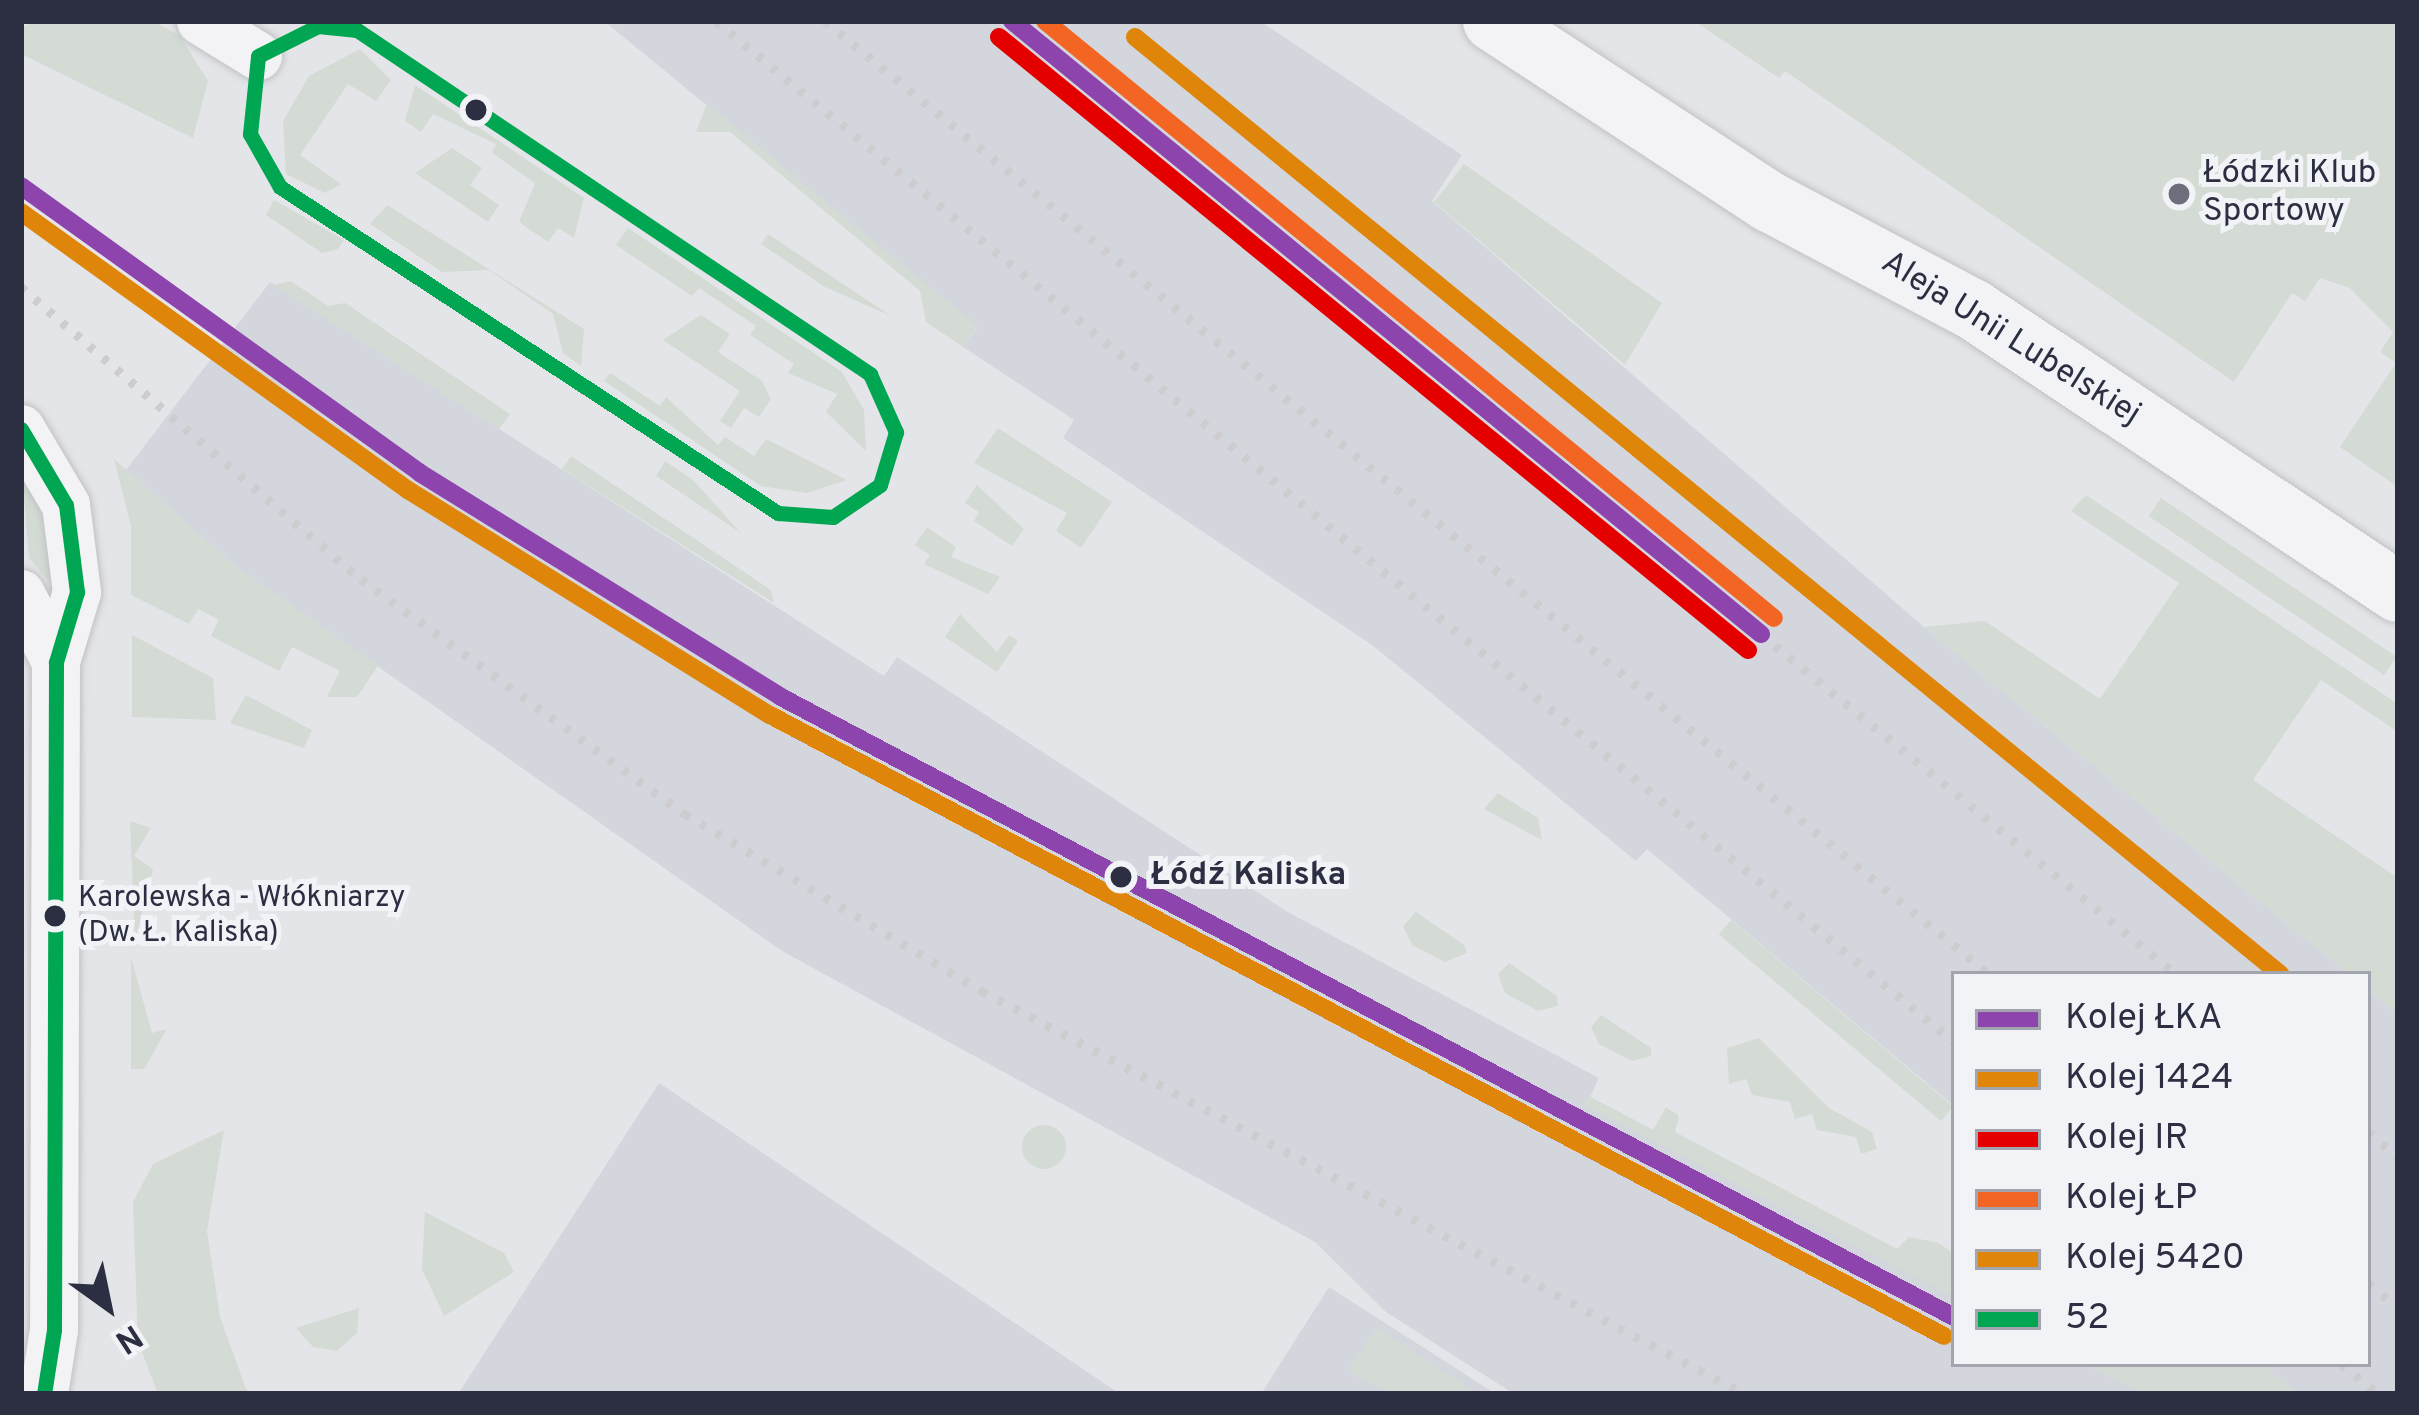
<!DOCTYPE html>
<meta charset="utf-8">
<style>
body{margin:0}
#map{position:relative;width:2419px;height:1415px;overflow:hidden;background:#e4e5e8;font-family:Overpass,sans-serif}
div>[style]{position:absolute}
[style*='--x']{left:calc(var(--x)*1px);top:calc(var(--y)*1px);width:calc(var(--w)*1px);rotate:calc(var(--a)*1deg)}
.built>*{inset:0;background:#d4d6dd}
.green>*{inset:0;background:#d3dbd4;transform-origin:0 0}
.round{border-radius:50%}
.roads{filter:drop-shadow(0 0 3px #c1c2c5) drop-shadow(0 0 3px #c1c2c5)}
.minor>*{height:48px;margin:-24px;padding:0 24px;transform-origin:24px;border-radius:24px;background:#f3f3f5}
.tertiary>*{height:60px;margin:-30px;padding:0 30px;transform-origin:30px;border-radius:30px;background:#f3f3f5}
.rail>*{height:9px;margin-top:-4.5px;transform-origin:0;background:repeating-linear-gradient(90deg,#cdcdd0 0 6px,transparent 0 18px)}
.bus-1>*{height:15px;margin:-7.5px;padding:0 7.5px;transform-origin:7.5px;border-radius:7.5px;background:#00a651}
.rail-1>*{height:18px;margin:-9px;padding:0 9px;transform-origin:9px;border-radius:9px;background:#8e44ad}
.rail-2>*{height:18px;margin:-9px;padding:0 9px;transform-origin:9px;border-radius:9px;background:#df860a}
.rail-3>*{height:18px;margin:-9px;padding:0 9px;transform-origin:9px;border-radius:9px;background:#e50000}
.rail-4>*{height:18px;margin:-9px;padding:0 9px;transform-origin:9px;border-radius:9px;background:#f26522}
.rail-5>*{height:18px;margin:-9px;padding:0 9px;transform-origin:9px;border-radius:9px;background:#df860a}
.dots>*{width:33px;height:33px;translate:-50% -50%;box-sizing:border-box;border:6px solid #f2f3f7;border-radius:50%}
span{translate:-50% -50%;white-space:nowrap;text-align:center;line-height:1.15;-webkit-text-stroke:10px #f2f3f7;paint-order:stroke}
.bus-label{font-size:30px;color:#2b2f41}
.left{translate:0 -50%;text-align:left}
.poi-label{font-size:33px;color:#2b2f41}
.street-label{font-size:33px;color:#2b2f41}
.stop-label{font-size:33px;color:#2b2f41;font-weight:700}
.frame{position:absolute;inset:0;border:24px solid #2b2f41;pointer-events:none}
.legend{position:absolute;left:1951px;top:971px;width:420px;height:396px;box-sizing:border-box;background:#f2f3f7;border:3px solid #a2a5ae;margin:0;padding:15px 21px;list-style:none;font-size:36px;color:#2b2f41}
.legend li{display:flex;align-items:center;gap:24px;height:60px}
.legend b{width:60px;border:3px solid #a2a5ae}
.north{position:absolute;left:48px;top:1247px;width:120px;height:120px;-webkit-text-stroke:9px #f2f3f7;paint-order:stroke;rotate:147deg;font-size:33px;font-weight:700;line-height:48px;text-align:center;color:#2b2f41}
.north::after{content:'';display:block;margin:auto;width:42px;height:54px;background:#2b2f41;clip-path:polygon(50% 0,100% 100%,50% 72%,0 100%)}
</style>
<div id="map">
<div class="built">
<div style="clip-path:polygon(604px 21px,1260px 21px,1462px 155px,1432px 201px,1924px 627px,2349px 974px,1954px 974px,1954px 1106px,1647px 849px,1636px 861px,1372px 645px,1063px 438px,1074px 420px,963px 347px,977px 327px)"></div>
<div style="clip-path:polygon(270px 282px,884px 676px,897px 657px,1286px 911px,1599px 1078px,1590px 1097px,1954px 1286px,1954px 1364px,2368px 1364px,2368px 990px,2398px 1014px,2398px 1394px,1514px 1394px,1386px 1312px,1315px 1242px,782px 951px,235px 566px,126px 470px)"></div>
<div style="clip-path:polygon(659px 1083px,729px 1130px,1120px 1394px,458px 1394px)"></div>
<div style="clip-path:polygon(1329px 1287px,1496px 1394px,1261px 1394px)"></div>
</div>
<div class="green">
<div style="clip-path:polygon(35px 21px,153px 21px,180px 36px,208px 81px,193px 138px,21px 54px,21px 28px)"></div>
<div style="clip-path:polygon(1694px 21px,2398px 21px,2398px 487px,2340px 447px,2396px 363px,2380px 352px,2393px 332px,2350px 288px,2320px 278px,2305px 301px,2292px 293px,2234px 382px,1785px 71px,1779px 78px)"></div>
<div style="clip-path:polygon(360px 49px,391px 80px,376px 101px,348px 84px,300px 155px,341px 184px,325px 193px,286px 174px,283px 121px,309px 76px)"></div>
<div style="clip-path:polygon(415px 85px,584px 198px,574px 238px,558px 228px,548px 242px,519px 222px,535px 183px,492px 153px,496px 144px,433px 114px,421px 132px,405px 121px)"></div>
<div style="clip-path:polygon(707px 104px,977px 326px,963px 347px,926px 322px,920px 291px,730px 132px,696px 132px)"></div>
<div style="clip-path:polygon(452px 148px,482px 168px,470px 185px,499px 205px,488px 222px,415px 173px)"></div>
<div style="clip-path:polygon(1464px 164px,1662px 303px,1625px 365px,1434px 202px)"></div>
<div style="clip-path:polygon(274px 200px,344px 240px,338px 249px,322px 253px,266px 215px)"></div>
<div style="clip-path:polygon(387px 205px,584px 329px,581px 366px,563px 353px,553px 314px,489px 270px,442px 272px,370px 224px)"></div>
<div style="clip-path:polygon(628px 228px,842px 372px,864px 410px,866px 451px,826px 412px,837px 394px,788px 373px,794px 364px,750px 335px,756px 326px,699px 288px,692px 296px,616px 245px)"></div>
<div style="clip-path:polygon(768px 234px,891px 316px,825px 287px,761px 244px)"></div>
<div style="clip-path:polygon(291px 281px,328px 306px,345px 303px,510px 414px,499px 429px,273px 285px)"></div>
<div style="clip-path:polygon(701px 315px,730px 334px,718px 352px,762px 381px,771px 399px,759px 417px,744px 408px,731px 428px,720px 421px,740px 391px,663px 340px)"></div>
<div style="clip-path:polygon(610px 373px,660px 406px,666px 397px,718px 445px,725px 437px,754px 456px,766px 439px,847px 480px,807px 493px,761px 486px,604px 381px)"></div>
<div style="clip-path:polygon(998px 428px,1112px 502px,1081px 548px,1056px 531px,1067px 513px,974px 463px)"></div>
<div style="clip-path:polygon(571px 456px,771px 590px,774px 603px,562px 469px)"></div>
<div style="clip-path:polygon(114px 459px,235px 566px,378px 666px,357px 697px,327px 697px,340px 671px,292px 647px,279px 671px,211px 636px,219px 620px,198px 609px,189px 624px,131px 595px,131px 526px)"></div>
<div style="clip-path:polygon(665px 461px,693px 480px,741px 533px,656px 476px)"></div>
<div style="clip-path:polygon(21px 463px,41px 498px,53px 586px,29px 558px)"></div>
<div style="clip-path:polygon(977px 485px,1024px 529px,1012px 546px,974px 521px,979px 512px,965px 503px)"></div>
<div style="clip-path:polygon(2086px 495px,2398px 704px,2398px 732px,2321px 680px,2253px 780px,2398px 878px,2398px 1014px,2368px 990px,2368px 974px,2349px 974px,1924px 627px,1985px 621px,2100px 699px,2179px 583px,2071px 511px)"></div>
<div style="left:2161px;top:498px;width:284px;height:22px;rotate:34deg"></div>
<div style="clip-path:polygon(927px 527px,956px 547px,951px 557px,1000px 577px,988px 594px,924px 564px,930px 555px,915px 545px)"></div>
<div style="clip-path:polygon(960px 614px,997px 652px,1009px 635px,1018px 641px,997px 672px,945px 637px)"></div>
<div style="clip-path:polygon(132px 635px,213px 678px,216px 720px,132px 717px)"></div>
<div style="clip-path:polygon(246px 695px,312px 730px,304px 748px,230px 723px)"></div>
<div style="clip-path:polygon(1498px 793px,1538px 818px,1542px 840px,1484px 809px)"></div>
<div style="clip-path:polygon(130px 821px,151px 828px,134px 856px,153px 869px,135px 940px)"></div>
<div style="clip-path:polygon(1416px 912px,1464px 945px,1467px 953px,1445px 962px,1412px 945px,1403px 926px)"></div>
<div style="left:1731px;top:920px;width:290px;height:19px;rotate:40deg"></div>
<div style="clip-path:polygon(131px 957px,152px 1033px,167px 1029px,144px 1069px,131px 1069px)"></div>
<div style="clip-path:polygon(1509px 963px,1557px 996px,1558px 1006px,1538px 1011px,1505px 993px,1498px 974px)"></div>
<div style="clip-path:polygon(1601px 1015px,1651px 1048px,1651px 1056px,1632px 1061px,1599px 1044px,1591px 1027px)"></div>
<div style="clip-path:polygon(1759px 1038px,1829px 1108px,1872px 1132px,1877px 1149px,1861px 1154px,1856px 1137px,1817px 1130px,1812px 1114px,1795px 1119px,1790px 1102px,1752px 1095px,1746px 1079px,1729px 1084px,1727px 1048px)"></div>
<div style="clip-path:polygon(1589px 1096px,1653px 1130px,1666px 1107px,1679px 1116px,1675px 1132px,1897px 1249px,1909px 1237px,1939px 1243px,1954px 1254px,1954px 1297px,1584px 1105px)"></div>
<div class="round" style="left:1022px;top:1125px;width:44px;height:44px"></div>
<div style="clip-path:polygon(224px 1130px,207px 1231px,220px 1317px,248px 1394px,158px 1394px,138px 1342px,133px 1202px,153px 1164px)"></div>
<div style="clip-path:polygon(425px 1212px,504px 1253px,514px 1272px,444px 1316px,422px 1269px)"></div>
<div style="clip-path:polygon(359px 1308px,357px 1333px,337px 1351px,313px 1347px,296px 1328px)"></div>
<div style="clip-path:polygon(1377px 1328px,1478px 1394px,1392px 1394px,1348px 1371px)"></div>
<div style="clip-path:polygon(2086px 1364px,2262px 1364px,2298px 1394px,2145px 1394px)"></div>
</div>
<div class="roads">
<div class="minor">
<div style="--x:201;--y:21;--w:67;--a:31.6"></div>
<div style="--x:21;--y:429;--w:88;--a:59.4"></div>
<div style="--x:66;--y:505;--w:88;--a:82.8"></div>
<div style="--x:77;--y:592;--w:73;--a:106.7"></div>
<div style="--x:56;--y:662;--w:668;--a:90.17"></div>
<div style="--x:54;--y:1330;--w:65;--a:98.9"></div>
<div style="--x:21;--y:594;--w:76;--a:62.8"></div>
</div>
<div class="tertiary">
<div style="--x:1493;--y:21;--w:331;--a:33.2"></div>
<div style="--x:1770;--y:202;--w:231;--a:27.9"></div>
<div style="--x:1974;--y:310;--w:509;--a:33.63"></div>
</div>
</div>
<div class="rail">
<div style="--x:716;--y:21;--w:1605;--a:39.51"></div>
<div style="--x:825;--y:21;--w:1504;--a:39.31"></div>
<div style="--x:21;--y:287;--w:448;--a:40.7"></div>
<div style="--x:361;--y:579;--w:400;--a:36"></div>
<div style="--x:685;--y:814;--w:346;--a:30.8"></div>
<div style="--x:982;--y:991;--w:862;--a:27.87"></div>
<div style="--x:1761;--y:634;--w:536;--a:39.33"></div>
<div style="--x:2368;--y:1132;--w:39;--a:40"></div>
<div style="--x:2368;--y:1283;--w:38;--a:39"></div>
<div style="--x:2341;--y:1364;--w:48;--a:39"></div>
</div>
<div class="bus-1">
<div style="--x:318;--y:26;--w:39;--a:6"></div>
<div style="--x:357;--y:30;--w:618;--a:33.84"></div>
<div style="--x:870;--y:374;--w:64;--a:65.9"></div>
<div style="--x:896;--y:432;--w:55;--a:106.8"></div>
<div style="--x:880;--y:485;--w:57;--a:145.8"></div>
<div style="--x:833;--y:517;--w:55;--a:-175.8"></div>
<div style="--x:778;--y:513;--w:595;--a:-146.79"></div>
<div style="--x:280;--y:187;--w:61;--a:-119.5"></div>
<div style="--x:250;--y:134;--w:78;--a:-84.1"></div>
<div style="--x:258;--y:56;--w:67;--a:-26.6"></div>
<div style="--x:21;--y:429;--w:88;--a:59.4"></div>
<div style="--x:66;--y:505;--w:88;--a:82.8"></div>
<div style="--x:77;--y:592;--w:73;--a:106.7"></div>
<div style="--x:56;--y:662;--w:668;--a:90.17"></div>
<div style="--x:54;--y:1330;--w:65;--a:98.9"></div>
</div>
<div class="rail-1">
<div style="--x:1012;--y:21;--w:968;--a:39.3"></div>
<div style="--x:21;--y:186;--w:491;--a:35.7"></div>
<div style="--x:420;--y:473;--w:425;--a:31.8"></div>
<div style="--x:781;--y:697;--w:1327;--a:27.86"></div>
</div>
<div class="rail-2">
<div style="--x:21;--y:212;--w:477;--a:35.7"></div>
<div style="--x:408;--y:490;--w:426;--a:31.9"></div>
<div style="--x:770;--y:715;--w:1328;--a:27.88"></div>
</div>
<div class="rail-3">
<div style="--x:999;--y:37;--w:968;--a:39.3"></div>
</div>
<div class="rail-4">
<div style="--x:1045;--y:21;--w:942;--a:39.32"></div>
</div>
<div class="rail-5">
<div style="--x:1135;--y:37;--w:1480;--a:39.29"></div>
</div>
<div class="dots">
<div style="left:476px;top:110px;background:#2b2f41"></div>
<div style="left:2179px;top:194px;background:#6c6f7b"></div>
<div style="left:1121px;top:877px;background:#2b2f41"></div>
<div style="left:55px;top:916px;background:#2b2f41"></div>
</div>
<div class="bus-label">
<span class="left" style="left:78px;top:916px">Karolewska - Włókniarzy<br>(Dw. Ł. Kaliska)</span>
</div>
<div class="poi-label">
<span class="left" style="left:2203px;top:194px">Łódzki Klub<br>Sportowy</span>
</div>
<div class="street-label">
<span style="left:2010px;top:340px;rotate:32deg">Aleja Unii Lubelskiej</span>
</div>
<div class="stop-label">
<span class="left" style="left:1151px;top:877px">Łódź Kaliska</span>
</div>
<div class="frame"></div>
<ul class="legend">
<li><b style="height:15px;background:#8e44ad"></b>Kolej ŁKA</li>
<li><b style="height:15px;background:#df860a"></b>Kolej 1424</li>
<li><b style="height:15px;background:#e50000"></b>Kolej IR</li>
<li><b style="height:15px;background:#f26522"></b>Kolej ŁP</li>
<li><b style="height:15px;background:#df860a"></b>Kolej 5420</li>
<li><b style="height:15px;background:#00a651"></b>52</li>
</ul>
<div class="north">N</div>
</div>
